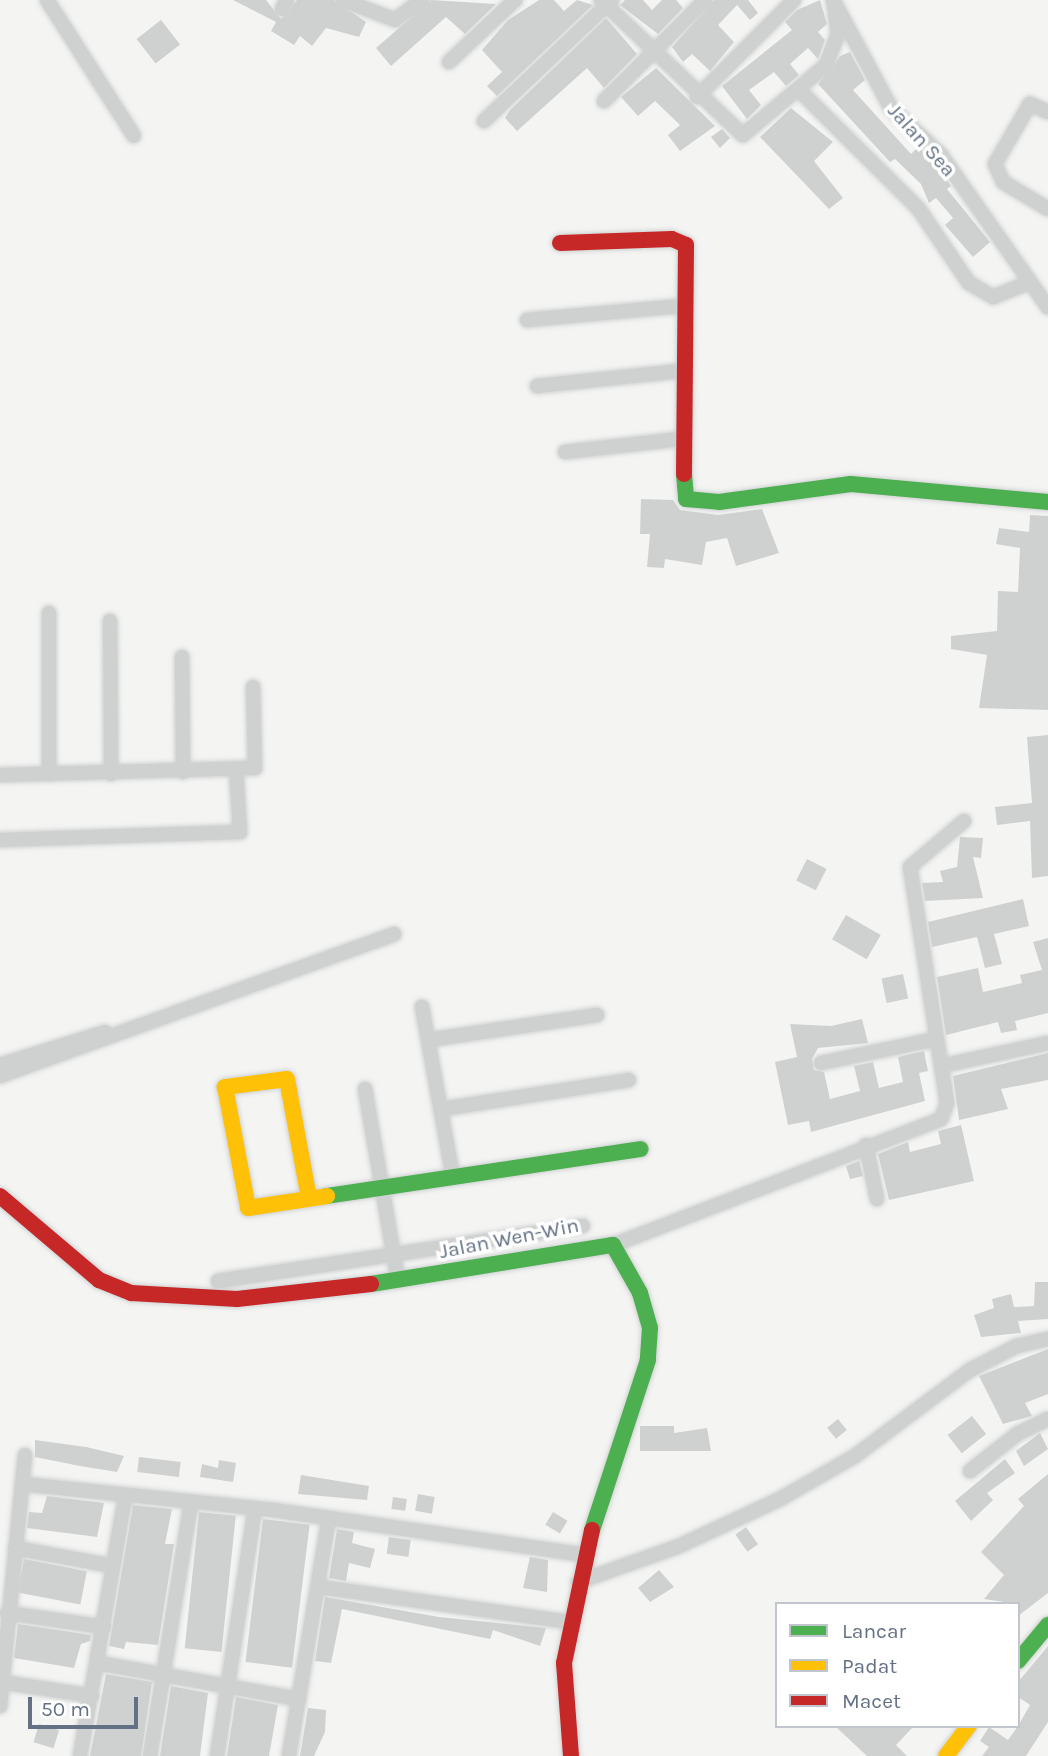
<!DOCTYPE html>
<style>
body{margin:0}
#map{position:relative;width:1048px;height:1756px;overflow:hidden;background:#f4f5f3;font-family:Karla,sans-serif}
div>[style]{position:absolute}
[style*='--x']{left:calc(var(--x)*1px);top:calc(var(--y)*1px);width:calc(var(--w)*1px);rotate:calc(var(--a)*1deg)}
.building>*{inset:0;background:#cfd1d1;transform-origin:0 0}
.roads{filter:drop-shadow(0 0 2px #d0d2d3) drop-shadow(0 0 2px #d0d2d3)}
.street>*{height:14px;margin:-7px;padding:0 7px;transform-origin:7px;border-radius:7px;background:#cfd0d0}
.fast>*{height:16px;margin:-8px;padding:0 8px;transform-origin:8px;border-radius:8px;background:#4caf50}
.slow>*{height:16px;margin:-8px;padding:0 8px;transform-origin:8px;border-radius:8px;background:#ffc107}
.jam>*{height:16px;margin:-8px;padding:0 8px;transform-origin:8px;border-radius:8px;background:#c62828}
span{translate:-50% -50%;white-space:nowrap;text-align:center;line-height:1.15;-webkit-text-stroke:7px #fff;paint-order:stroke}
.street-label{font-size:21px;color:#647185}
.legend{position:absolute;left:775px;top:1602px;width:245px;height:126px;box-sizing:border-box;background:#fff;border:2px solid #c1c6ce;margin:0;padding:9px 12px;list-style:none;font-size:21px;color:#647185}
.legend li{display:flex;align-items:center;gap:14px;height:35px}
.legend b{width:35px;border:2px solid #c1c6ce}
.scale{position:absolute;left:28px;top:1697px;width:110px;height:32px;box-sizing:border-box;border:4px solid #647185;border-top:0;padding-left:9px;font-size:21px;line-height:24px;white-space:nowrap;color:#647185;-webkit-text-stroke:5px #fff;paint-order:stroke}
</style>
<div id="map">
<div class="building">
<div style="clip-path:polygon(233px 0,266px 0,281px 19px,297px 0,334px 0,366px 22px,359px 37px,326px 28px,312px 46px,300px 36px,294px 45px,271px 31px,276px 22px)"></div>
<div style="clip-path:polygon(431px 0,496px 4px,465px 34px,446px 17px,391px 66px,376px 48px)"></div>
<div style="clip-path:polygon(539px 0,554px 0,564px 11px,577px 0,593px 5px,497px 96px,487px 86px,502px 72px,482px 50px,508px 20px)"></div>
<div style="clip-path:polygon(625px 0,643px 0,652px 10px,662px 0,676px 0,683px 8px,658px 34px,620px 5px)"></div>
<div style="clip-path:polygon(714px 0,748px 0,758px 13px,750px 20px,737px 5px,718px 25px,734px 42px,710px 71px,692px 54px,683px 62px,672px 47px)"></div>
<div style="clip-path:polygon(820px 0,827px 24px,818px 32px,825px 40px,818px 59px,808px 48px,790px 64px,799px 75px,786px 86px,774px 72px,749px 90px,761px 105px,747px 119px,722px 86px,792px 30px,785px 22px,797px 10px)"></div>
<div style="clip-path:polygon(606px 18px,637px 54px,604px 88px,587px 68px,517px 131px,505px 118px,510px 110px)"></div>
<div style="left:161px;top:20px;width:31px;height:31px;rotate:52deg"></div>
<div style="clip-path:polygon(850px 52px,865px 80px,853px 90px,911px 154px,918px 147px,934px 161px,951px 186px,947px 189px,990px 242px,973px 257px,945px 225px,953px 218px,936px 198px,929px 203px,921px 184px,895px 159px,890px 162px,818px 84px,840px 56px)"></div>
<div style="clip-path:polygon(656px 68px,715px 126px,680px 151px,668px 135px,680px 125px,655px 101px,638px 116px,621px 97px)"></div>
<div style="clip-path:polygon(791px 108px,833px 142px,814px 161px,843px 198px,829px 209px,760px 137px)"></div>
<div style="clip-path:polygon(722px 129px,730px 138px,720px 148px,711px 137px)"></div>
<div style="clip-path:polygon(641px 499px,673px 500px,680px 510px,718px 515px,762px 509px,779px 553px,736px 566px,727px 538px,706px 542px,702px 565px,665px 559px,664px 568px,647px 567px,650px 534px,640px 534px)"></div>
<div style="clip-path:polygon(1030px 515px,1048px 516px,1048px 710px,979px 708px,987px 655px,951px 649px,951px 636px,997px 631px,998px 591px,1018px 592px,1020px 548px,996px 544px,999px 528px,1029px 532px)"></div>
<div style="clip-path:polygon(1048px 735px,1048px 876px,1032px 878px,1030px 821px,997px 825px,995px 807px,1032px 803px,1027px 737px)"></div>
<div style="clip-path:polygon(960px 837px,983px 838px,981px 858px,973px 857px,983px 898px,925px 901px,922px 883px,943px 882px,940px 871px,957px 867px)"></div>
<div style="left:807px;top:859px;width:22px;height:24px;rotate:27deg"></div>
<div style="clip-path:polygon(1023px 899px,1029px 926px,994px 934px,1002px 964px,985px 968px,977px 937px,932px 947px,928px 922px)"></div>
<div style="left:846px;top:915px;width:40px;height:28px;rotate:30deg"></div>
<div style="clip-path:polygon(1048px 938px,1048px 1013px,1015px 1021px,1017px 1030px,1001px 1033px,998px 1022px,946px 1035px,937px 977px,978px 968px,983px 992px,1022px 983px,1020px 975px,1042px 970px,1033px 942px)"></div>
<div style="left:903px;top:974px;width:25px;height:22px;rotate:78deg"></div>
<div style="clip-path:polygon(862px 1019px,868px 1043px,818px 1048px,812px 1059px,814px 1070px,824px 1072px,830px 1099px,860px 1091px,854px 1066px,873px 1062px,879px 1088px,903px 1082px,898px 1057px,924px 1051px,928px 1071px,919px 1073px,925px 1101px,811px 1132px,809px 1121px,788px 1125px,775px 1062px,797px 1057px,790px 1024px,831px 1026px)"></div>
<div style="clip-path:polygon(1048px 1053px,1048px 1080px,1001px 1089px,1008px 1109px,959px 1120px,953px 1076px)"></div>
<div style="clip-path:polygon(961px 1125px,974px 1181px,889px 1200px,878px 1154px,908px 1142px,910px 1152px,941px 1144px,938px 1131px)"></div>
<div style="clip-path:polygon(859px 1161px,863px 1176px,850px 1179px,846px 1166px)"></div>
<div style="clip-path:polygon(1035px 1282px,1048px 1282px,1048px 1319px,1018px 1321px,1021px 1333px,981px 1337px,974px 1315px,994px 1308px,992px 1299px,1011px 1294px,1014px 1307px,1034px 1306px)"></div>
<div style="clip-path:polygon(1048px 1349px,1048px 1394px,1025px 1403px,1032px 1416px,1003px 1424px,979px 1376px)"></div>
<div style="left:972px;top:1416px;width:23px;height:31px;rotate:52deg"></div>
<div style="left:838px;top:1419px;width:14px;height:14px;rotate:51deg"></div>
<div style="clip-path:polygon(640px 1426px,674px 1426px,674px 1433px,707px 1428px,711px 1451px,640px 1451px)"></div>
<div style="clip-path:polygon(1040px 1433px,1048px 1449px,1024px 1466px,1016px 1451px)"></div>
<div style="clip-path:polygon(35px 1440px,86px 1447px,124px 1456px,117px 1472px,80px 1466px,35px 1457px)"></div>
<div style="left:139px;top:1457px;width:42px;height:15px;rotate:7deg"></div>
<div style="clip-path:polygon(1005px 1459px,1015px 1473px,987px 1493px,993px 1500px,971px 1521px,955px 1501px)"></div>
<div style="clip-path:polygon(219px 1460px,236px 1463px,233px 1482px,200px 1477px,202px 1464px,218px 1468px)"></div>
<div style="clip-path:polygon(1048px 1474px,1048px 1593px,1018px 1616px,1018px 1604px,984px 1599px,1004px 1575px,981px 1552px,1024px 1506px,1018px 1499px)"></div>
<div style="clip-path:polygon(301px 1475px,369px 1486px,367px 1500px,298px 1494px)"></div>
<div style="left:418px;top:1494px;width:17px;height:17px;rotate:10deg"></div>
<div style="clip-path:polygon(47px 1496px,104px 1503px,97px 1537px,27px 1528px,29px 1512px,42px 1513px)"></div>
<div style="left:393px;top:1497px;width:14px;height:12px;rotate:8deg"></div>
<div style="clip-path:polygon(133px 1505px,172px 1509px,165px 1544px,174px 1544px,158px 1645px,126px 1642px,124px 1649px,109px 1646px)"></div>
<div style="left:199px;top:1512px;width:37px;height:137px;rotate:6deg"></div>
<div style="left:553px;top:1512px;width:17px;height:15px;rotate:31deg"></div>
<div style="left:263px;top:1519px;width:47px;height:144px;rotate:7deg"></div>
<div style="left:746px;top:1527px;width:21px;height:13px;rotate:55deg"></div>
<div style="clip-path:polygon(337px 1529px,354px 1532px,352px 1543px,375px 1549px,370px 1568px,349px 1563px,346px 1581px,329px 1578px)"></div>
<div style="left:389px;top:1537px;width:22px;height:17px;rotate:8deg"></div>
<div style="clip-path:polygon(530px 1557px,548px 1560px,547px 1592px,523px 1588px)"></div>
<div style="left:24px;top:1559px;width:64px;height:34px;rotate:11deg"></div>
<div style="clip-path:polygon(659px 1570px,674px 1587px,650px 1602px,638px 1588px)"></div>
<div style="clip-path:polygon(325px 1597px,439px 1617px,546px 1628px,540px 1646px,493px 1630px,490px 1639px,342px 1609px,331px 1663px,315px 1661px)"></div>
<div style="clip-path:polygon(18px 1624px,91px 1635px,90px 1641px,81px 1644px,74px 1668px,14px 1658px)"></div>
<div style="clip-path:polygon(1048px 1646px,1048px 1722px,1026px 1756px,982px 1756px,989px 1747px,980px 1741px,989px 1727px,1008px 1740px,1018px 1726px,1030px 1705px,1018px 1697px,1018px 1682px)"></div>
<div style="clip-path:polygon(106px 1674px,152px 1682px,141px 1756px,90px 1756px)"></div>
<div style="clip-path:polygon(171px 1686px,208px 1693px,200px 1756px,160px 1756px)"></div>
<div style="clip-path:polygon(236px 1697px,278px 1705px,269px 1756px,227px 1756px)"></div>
<div style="clip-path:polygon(308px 1708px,326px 1710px,325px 1732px,314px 1756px,300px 1756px)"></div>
<div style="left:39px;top:1724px;width:21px;height:19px;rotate:17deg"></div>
<div style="clip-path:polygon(835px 1726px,914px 1726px,896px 1745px,907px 1756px,867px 1756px)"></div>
</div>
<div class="roads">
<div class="street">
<div style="--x:47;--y:0;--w:161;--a:57.4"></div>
<div style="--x:343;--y:0;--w:56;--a:21"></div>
<div style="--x:395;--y:20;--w:34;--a:-37"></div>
<div style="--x:601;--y:0;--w:196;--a:43.6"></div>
<div style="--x:743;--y:135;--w:109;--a:-40.1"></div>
<div style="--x:826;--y:65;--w:34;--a:-69"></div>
<div style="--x:838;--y:33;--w:29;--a:-98"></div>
<div style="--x:833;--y:0;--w:123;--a:61.8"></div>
<div style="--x:891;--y:108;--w:69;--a:43.2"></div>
<div style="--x:941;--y:155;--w:186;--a:54.9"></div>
<div style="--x:282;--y:9;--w:10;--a:-61"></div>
<div style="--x:449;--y:62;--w:91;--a:-43.2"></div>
<div style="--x:798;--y:89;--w:169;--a:44.8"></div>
<div style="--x:918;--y:208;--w:91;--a:55.8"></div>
<div style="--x:969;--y:283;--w:28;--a:30"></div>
<div style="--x:993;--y:297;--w:37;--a:-22"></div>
<div style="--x:697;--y:97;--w:137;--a:-45"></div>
<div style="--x:604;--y:101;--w:143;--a:-45"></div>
<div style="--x:1048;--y:112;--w:20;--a:-156"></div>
<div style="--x:1030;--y:104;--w:69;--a:120.3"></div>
<div style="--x:995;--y:164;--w:20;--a:66"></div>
<div style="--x:1003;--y:182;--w:52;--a:31"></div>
<div style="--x:484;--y:121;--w:176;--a:-43.4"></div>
<div style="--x:527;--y:320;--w:156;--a:-5.2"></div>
<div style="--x:537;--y:386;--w:144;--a:-6"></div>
<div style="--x:565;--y:452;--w:116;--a:-6.4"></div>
<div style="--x:110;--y:621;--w:153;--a:89.6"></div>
<div style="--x:182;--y:657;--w:115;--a:89.5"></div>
<div style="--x:49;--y:774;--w:161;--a:-90"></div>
<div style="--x:0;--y:775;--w:255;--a:-1.6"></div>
<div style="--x:255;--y:768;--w:81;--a:-91.4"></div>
<div style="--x:0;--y:840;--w:240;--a:-1.9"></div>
<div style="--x:240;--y:832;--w:63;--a:-93.6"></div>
<div style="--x:422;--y:1007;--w:173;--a:79.7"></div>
<div style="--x:428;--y:1040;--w:171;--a:-8.4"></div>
<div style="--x:821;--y:1063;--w:117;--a:-11.8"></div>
<div style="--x:0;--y:1065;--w:110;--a:-17.4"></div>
<div style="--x:941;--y:1066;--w:109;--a:-12.1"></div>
<div style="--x:0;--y:1076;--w:419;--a:-19.8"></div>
<div style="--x:365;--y:1089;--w:195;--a:80.2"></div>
<div style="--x:442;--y:1109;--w:189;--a:-8.8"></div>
<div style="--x:866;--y:1145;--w:55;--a:78.5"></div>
<div style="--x:613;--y:1245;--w:351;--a:-21"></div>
<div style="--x:941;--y:1119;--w:17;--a:-69"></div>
<div style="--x:947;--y:1103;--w:239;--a:-98.9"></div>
<div style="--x:910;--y:867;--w:71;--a:-40.4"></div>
<div style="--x:218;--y:1281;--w:369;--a:-8.6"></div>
<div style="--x:970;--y:1471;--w:60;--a:-38.2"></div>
<div style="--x:1017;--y:1434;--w:34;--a:-26"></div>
<div style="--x:22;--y:1484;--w:252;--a:5.9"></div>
<div style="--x:273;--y:1510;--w:314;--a:8.2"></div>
<div style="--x:15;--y:1548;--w:100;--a:10.4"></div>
<div style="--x:578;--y:1582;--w:105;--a:-19.5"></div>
<div style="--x:677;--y:1547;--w:114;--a:-25"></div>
<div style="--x:780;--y:1499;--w:86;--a:-29.8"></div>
<div style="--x:855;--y:1456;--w:144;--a:-36.8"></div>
<div style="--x:970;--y:1370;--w:53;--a:-27.1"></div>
<div style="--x:1017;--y:1346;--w:32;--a:-13"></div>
<div style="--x:320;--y:1587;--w:251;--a:8"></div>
<div style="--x:7;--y:1613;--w:98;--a:8.2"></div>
<div style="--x:98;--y:1663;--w:204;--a:10.2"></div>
<div style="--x:1;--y:1682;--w:92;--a:8.7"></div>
<div style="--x:0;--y:1706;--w:252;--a:-84.3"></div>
<div style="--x:80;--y:1756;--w:263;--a:-80.1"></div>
<div style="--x:150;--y:1756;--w:257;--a:-80.8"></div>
<div style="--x:217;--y:1756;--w:250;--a:-81.3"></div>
<div style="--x:289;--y:1756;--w:241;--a:-80.5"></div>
</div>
<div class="fast">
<div style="--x:684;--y:474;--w:25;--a:85"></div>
<div style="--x:686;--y:499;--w:33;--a:5"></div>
<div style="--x:719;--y:502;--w:133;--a:-7.8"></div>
<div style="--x:851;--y:484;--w:198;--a:5.2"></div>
<div style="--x:327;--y:1196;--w:317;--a:-8.5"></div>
<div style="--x:371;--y:1284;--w:245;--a:-9.2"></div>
<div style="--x:613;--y:1245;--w:55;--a:60.6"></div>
<div style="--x:640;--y:1293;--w:36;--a:74"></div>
<div style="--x:650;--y:1328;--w:32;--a:94"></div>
<div style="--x:648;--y:1360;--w:179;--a:108.2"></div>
<div style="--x:1018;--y:1661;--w:47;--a:-50.2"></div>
</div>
<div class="slow">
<div style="--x:309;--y:1198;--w:121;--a:-100.5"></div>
<div style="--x:287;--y:1079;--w:63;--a:172.6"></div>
<div style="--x:225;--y:1087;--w:123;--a:79.2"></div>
<div style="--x:248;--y:1208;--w:80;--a:-8.6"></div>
<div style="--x:946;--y:1756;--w:38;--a:-53"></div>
</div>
<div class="jam">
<div style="--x:560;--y:243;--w:112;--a:-2"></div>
<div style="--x:672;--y:239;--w:15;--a:23"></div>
<div style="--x:686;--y:245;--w:229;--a:90.5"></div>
<div style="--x:0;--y:1196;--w:130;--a:40.3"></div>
<div style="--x:99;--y:1280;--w:35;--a:22"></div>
<div style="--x:131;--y:1293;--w:106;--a:3.2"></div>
<div style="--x:237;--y:1299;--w:135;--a:-6.4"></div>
<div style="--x:571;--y:1756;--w:93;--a:-94.3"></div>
<div style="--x:564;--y:1663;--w:136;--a:-78.1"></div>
</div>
</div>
<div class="street-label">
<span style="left:922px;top:140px;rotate:48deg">Jalan Sea</span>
<span style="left:509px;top:1238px;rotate:-11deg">Jalan Wen-Win</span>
</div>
<ul class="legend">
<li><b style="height:9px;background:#4caf50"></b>Lancar</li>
<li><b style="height:9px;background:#ffc107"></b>Padat</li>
<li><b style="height:9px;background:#c62828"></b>Macet</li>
</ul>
<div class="scale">50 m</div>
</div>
